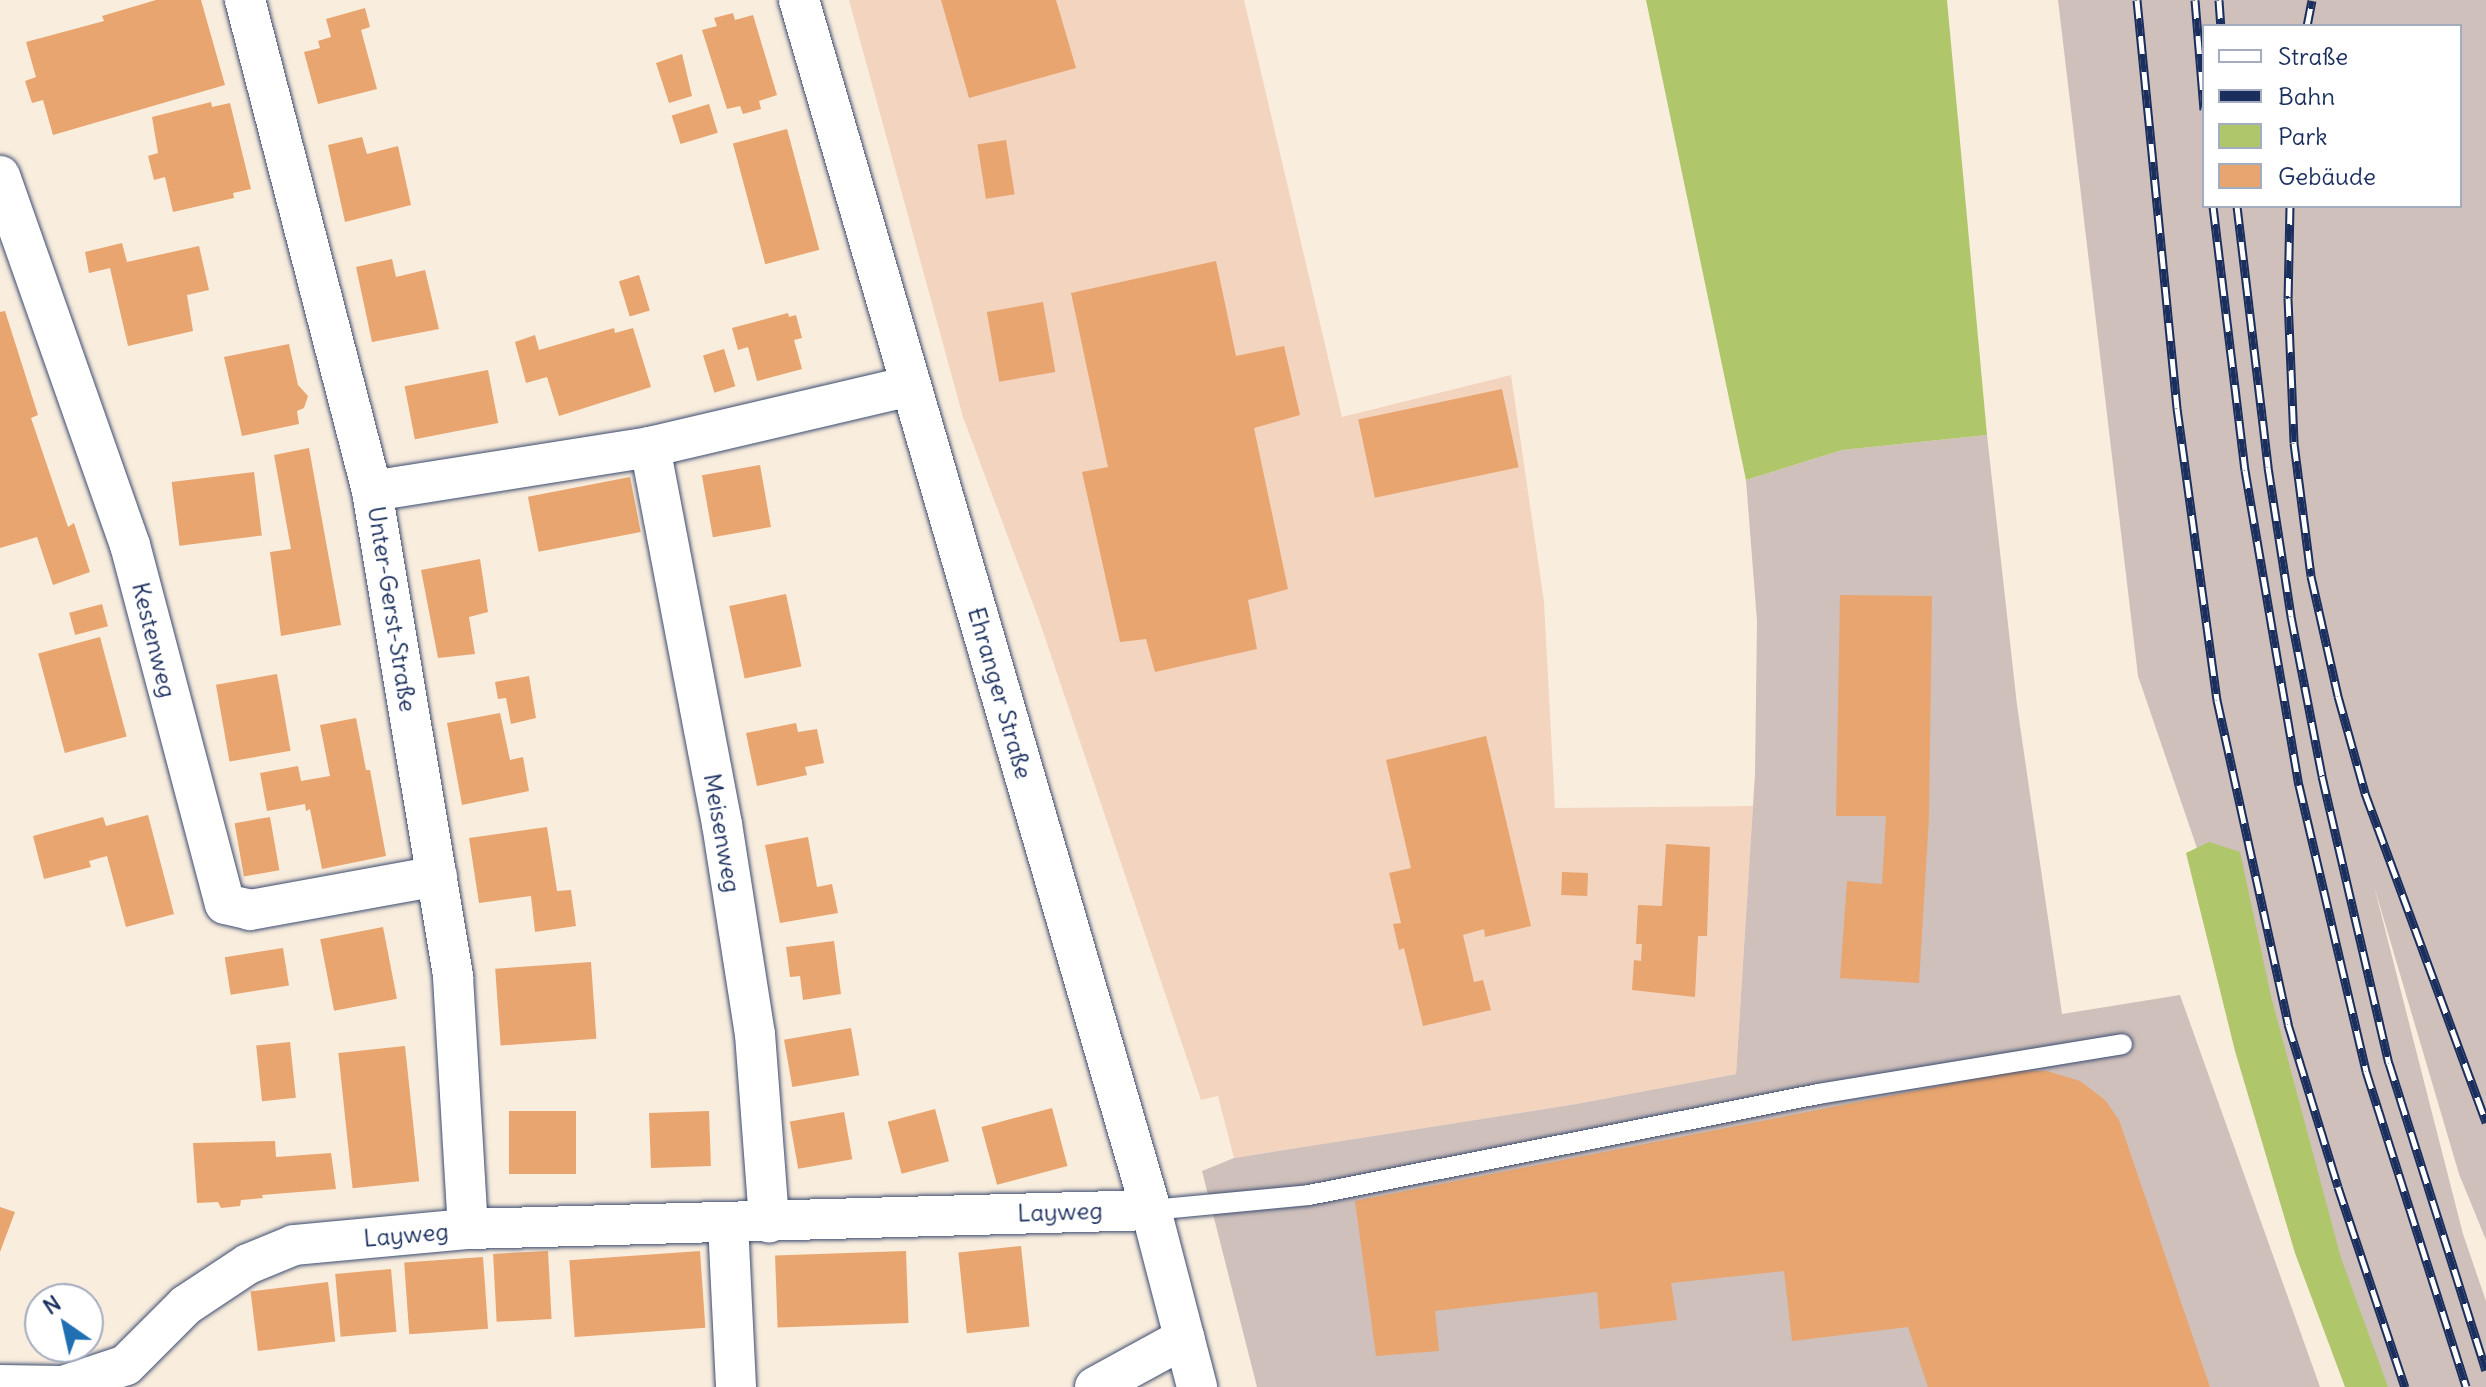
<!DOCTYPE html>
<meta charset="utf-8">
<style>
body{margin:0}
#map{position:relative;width:2486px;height:1387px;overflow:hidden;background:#f9eddd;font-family:Delius,sans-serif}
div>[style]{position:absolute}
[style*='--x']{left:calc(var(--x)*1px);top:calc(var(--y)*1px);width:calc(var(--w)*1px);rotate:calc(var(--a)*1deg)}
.built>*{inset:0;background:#f3d4bf}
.industrial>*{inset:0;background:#cfc0bb}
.green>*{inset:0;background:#afc66b}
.building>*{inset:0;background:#e8a56f;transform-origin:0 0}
.roads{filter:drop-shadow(0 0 2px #3c4c71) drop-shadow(0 0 2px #3c4c71)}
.lane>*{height:20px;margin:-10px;padding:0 10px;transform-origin:10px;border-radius:10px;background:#fff}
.street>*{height:40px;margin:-20px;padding:0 20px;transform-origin:20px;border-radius:20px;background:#fff}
.rail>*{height:9px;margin-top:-4.5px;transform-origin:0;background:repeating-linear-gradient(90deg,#fff 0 18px,#1b2f5e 0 36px);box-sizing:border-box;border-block:2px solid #1b2f5e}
span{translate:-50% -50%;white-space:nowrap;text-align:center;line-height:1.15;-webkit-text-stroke:6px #fff;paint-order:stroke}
.street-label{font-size:24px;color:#1b2f5e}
.legend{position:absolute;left:2202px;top:24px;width:260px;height:184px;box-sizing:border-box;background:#fff;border:2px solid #a4acbf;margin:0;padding:10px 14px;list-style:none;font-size:24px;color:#1b2f5e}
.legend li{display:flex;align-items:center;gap:16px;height:40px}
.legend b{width:40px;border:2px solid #a4acbf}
.north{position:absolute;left:24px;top:1283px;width:80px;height:80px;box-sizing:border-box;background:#fff;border:2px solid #a4acbf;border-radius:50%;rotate:326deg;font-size:22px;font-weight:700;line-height:32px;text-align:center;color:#1b2f5e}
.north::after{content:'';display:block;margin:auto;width:28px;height:36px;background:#1f6fb2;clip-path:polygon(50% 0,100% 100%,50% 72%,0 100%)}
</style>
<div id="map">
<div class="built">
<div style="clip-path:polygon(849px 0,1244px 0,1342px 417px,1511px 375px,1544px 602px,1555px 808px,1753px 806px,1736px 1074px,1576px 1104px,1234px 1158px,1218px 1096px,1201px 1100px,1038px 617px,963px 417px)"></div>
</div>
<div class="industrial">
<div style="clip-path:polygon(evenodd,2058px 0,2486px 0,2486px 1240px,2459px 1174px,2374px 886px,2463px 1234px,2486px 1301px,2486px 1387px,2367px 1387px,2248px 997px,2138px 676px,2058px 0,2204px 26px,2460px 26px,2460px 206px,2204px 206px,2204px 26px)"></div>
<div style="clip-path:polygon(1987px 435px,2017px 705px,2062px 1014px,2180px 995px,2320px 1387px,1257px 1387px,1202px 1171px,1234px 1158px,1576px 1104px,1736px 1074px,1755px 774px,1757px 621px,1746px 480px,1842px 450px)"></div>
</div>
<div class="green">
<div style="clip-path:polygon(1646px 0,1947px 0,1987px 435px,1842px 450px,1746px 480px)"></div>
<div style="clip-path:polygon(2209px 842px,2240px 852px,2271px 996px,2341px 1258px,2388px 1387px,2345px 1387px,2295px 1253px,2235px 1051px,2186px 853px)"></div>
</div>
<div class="building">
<div style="clip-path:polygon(156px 0,201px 0,225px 85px,53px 135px,43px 100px,32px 103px,25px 81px,36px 77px,26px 42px,104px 21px,102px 16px)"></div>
<div style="clip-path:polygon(941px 0,1056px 0,1076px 68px,969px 98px)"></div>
<div style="clip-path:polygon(365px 8px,370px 27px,361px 30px,377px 89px,318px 104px,304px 52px,320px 48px,318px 41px,331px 37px,326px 19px)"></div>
<div style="clip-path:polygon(733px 13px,735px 20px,753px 15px,777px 95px,759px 101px,761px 109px,743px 114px,740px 106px,727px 109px,702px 30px,717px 26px,714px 18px)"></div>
<div style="clip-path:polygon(682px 54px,692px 96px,669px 103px,656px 63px)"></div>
<div style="clip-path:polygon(211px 102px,212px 107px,230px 103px,251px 189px,233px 193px,234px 198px,173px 212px,165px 177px,154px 180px,148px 156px,158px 153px,152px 117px)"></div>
<div style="left:709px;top:104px;width:30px;height:39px;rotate:73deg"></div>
<div style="left:787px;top:129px;width:125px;height:56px;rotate:75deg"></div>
<div style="clip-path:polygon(362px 137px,367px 154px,398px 146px,411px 205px,345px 222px,328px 145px)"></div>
<div style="left:1006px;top:140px;width:55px;height:29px;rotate:81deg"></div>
<div style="clip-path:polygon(122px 243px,127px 262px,199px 246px,209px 290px,187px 295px,193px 331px,128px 346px,110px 268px,89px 273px,85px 252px)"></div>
<div style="clip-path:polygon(392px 259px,396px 277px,425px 270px,439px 329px,372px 342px,356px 267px)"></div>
<div style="clip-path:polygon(1216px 261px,1236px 356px,1284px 346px,1300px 415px,1254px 428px,1288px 589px,1248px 600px,1257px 649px,1155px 672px,1146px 639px,1120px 642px,1082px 472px,1108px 467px,1071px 293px)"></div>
<div style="left:639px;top:275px;width:37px;height:21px;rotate:73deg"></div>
<div style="left:1043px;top:302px;width:71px;height:57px;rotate:80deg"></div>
<div style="clip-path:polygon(5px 311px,38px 415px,31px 418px,68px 527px,74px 523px,90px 572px,53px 585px,37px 537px,0 548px,0 312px)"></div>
<div style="clip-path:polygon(788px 313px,789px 317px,796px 315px,802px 338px,794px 340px,802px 369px,757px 381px,748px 347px,738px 350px,732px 328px)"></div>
<div style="clip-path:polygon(614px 328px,615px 333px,633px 328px,651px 387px,559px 416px,547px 377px,526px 383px,515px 342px,535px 335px,539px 350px)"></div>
<div style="clip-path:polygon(289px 344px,298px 385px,308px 396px,304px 408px,297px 411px,299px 424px,242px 436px,224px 357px)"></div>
<div style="left:724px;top:349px;width:39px;height:22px;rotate:73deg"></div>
<div style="left:488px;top:370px;width:54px;height:85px;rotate:79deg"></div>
<div style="left:1502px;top:389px;width:80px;height:147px;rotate:78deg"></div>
<div style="clip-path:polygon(309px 448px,341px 625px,281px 636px,270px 552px,291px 549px,274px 455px)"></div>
<div style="left:760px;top:465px;width:63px;height:59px;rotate:80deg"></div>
<div style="left:254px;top:472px;width:64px;height:83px;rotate:83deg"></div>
<div style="left:630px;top:477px;width:56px;height:104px;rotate:79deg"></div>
<div style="clip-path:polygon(480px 559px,488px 612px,469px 617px,475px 654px,438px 658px,421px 570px)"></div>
<div style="left:786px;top:594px;width:74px;height:58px;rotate:78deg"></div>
<div style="clip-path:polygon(1840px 595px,1932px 596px,1929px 817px,1919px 983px,1840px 978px,1847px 881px,1882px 884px,1886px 816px,1836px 816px)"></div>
<div style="left:102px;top:604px;width:23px;height:34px;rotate:75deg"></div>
<div style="left:100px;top:637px;width:103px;height:64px;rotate:75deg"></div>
<div style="left:277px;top:674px;width:78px;height:62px;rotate:80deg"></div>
<div style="clip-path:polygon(529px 676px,536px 718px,511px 724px,506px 698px,498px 699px,495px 682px)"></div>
<div style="clip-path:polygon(500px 713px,510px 760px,523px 757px,529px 791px,462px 805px,447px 723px)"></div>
<div style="clip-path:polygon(356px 718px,366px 770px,370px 770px,386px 856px,322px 869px,310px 809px,306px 811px,305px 804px,267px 811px,260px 773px,298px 766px,301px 781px,330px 776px,320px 725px)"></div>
<div style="clip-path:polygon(796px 723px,798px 732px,817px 729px,824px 763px,805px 767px,807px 775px,757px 786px,746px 733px)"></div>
<div style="clip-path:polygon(1486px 736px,1531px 926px,1485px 937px,1484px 929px,1463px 935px,1474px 982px,1483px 980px,1491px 1010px,1423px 1026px,1404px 948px,1399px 950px,1393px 924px,1401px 923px,1389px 873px,1411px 868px,1386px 760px)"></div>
<div style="clip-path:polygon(148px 815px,174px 914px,126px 927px,107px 856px,89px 861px,91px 867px,44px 879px,33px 836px,103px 817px,106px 826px)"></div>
<div style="left:270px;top:817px;width:54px;height:36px;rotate:80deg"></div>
<div style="clip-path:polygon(547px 827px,557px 891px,571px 890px,576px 926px,535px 932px,531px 896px,479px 903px,469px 838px)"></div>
<div style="clip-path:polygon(808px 837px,817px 887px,832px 884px,838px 913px,780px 923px,765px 845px)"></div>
<div style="clip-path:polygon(1666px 844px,1710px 847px,1707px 936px,1698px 936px,1695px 997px,1632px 990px,1634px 960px,1641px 961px,1642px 944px,1636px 944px,1638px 905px,1662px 906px)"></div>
<div style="left:1562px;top:872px;width:26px;height:23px;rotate:2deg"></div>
<div style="left:383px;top:927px;width:73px;height:64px;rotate:79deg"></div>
<div style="clip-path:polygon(834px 941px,841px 994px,803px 1000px,800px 976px,790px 977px,786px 947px)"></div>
<div style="left:283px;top:948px;width:38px;height:59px;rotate:81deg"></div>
<div style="left:591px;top:962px;width:77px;height:96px;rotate:86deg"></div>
<div style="left:851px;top:1028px;width:48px;height:68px;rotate:80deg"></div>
<div style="left:290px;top:1042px;width:56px;height:34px;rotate:84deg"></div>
<div style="left:405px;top:1046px;width:136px;height:67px;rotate:84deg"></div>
<div style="clip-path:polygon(2016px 1071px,2047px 1071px,2080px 1081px,2105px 1100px,2119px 1120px,2210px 1387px,1928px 1387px,1908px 1327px,1792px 1341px,1784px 1271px,1671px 1283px,1677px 1320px,1600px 1329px,1597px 1292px,1435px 1311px,1439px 1351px,1376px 1356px,1355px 1201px)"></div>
<div style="left:1052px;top:1108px;width:60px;height:73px;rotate:75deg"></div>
<div style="left:935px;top:1109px;width:54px;height:49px;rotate:75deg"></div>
<div style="left:576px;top:1111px;width:63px;height:67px;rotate:90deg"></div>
<div style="left:709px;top:1111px;width:55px;height:60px;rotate:88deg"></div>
<div style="left:844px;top:1112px;width:48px;height:55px;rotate:80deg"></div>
<div style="clip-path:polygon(275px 1141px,276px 1157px,331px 1153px,336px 1189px,262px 1195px,263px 1198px,241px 1200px,240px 1206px,221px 1208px,218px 1202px,197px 1203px,193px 1143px)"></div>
<div style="clip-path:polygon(0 1207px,15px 1212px,0 1252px)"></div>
<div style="left:1021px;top:1246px;width:81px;height:63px;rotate:84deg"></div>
<div style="left:548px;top:1251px;width:68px;height:55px;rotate:87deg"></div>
<div style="left:700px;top:1251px;width:77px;height:131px;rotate:86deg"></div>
<div style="left:906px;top:1251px;width:72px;height:131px;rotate:88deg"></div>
<div style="left:483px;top:1257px;width:72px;height:79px;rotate:86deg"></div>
<div style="left:391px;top:1269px;width:63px;height:56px;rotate:85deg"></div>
<div style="left:328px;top:1282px;width:60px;height:78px;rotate:83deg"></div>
</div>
<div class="roads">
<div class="lane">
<div style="--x:1151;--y:1210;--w:159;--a:-5.4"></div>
<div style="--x:1309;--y:1195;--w:519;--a:-11.22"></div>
<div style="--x:1818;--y:1094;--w:308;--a:-9.3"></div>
</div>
<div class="street">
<div style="--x:245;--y:0;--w:507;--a:75.5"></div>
<div style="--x:372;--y:491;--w:493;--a:80.5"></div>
<div style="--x:453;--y:977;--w:252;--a:86.6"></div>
<div style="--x:799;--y:0;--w:1260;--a:73.78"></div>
<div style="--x:1151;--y:1210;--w:183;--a:75.4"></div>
<div style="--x:0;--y:176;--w:391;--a:70.6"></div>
<div style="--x:130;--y:545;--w:371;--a:75.2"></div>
<div style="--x:225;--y:904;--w:26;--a:13"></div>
<div style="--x:250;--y:910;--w:190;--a:-10.3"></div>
<div style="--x:650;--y:447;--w:384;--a:79.2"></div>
<div style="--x:722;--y:824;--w:213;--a:81.1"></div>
<div style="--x:755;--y:1034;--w:189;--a:85.7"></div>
<div style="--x:372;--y:491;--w:281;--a:-9"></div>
<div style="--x:650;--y:447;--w:267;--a:-13.2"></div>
<div style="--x:728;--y:1223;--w:164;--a:87.2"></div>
<div style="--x:0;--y:1385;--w:63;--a:0.9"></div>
<div style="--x:63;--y:1386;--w:66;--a:-18.4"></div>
<div style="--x:126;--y:1365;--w:85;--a:-45"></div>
<div style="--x:186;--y:1305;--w:74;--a:-33.5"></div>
<div style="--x:248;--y:1264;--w:50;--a:-22.4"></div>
<div style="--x:294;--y:1245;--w:175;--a:-5.3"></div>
<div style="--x:468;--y:1229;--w:683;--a:-1.59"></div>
<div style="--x:1095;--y:1387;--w:102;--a:-28.6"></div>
</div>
</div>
<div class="rail">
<div style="--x:2137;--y:0;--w:410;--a:84.4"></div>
<div style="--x:2177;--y:408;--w:295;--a:82.2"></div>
<div style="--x:2217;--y:700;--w:332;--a:77.6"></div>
<div style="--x:2288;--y:1024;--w:170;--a:72.9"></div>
<div style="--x:2338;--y:1187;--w:211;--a:71.5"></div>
<div style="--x:2195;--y:0;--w:110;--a:85.3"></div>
<div style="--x:2219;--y:0;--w:26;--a:86"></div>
<div style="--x:2307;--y:26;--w:26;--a:-79"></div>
<div style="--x:2213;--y:206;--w:266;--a:83.1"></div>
<div style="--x:2245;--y:470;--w:320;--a:80.3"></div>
<div style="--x:2299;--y:785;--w:294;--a:76.8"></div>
<div style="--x:2366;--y:1071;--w:331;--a:72.4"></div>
<div style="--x:2237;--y:206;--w:263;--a:83.2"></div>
<div style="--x:2268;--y:467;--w:151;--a:81.2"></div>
<div style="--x:2291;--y:616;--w:163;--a:79"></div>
<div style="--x:2322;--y:776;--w:295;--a:76.9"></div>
<div style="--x:2389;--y:1063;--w:322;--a:72.5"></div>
<div style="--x:2290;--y:206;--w:92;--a:91.2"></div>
<div style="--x:2288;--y:298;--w:145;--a:87.6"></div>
<div style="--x:2294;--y:443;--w:134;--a:82.7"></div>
<div style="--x:2311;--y:576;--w:123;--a:77.3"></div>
<div style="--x:2338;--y:696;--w:101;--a:74.4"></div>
<div style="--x:2365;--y:793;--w:351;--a:69.8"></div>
</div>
<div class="street-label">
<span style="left:392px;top:609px;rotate:81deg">Unter-Gerst-Straße</span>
<span style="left:154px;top:640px;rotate:76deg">Kestenweg</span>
<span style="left:1000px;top:693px;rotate:74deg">Ehranger Straße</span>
<span style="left:722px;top:833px;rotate:80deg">Meisenweg</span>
<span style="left:1060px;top:1212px;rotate:-2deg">Layweg</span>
<span style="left:406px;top:1235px;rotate:-5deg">Layweg</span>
</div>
<ul class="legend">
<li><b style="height:10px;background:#fff"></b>Straße</li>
<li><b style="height:10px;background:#1b2f5e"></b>Bahn</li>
<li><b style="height:22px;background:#afc66b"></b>Park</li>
<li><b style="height:22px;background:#e8a56f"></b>Gebäude</li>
</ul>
<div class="north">N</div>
</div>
